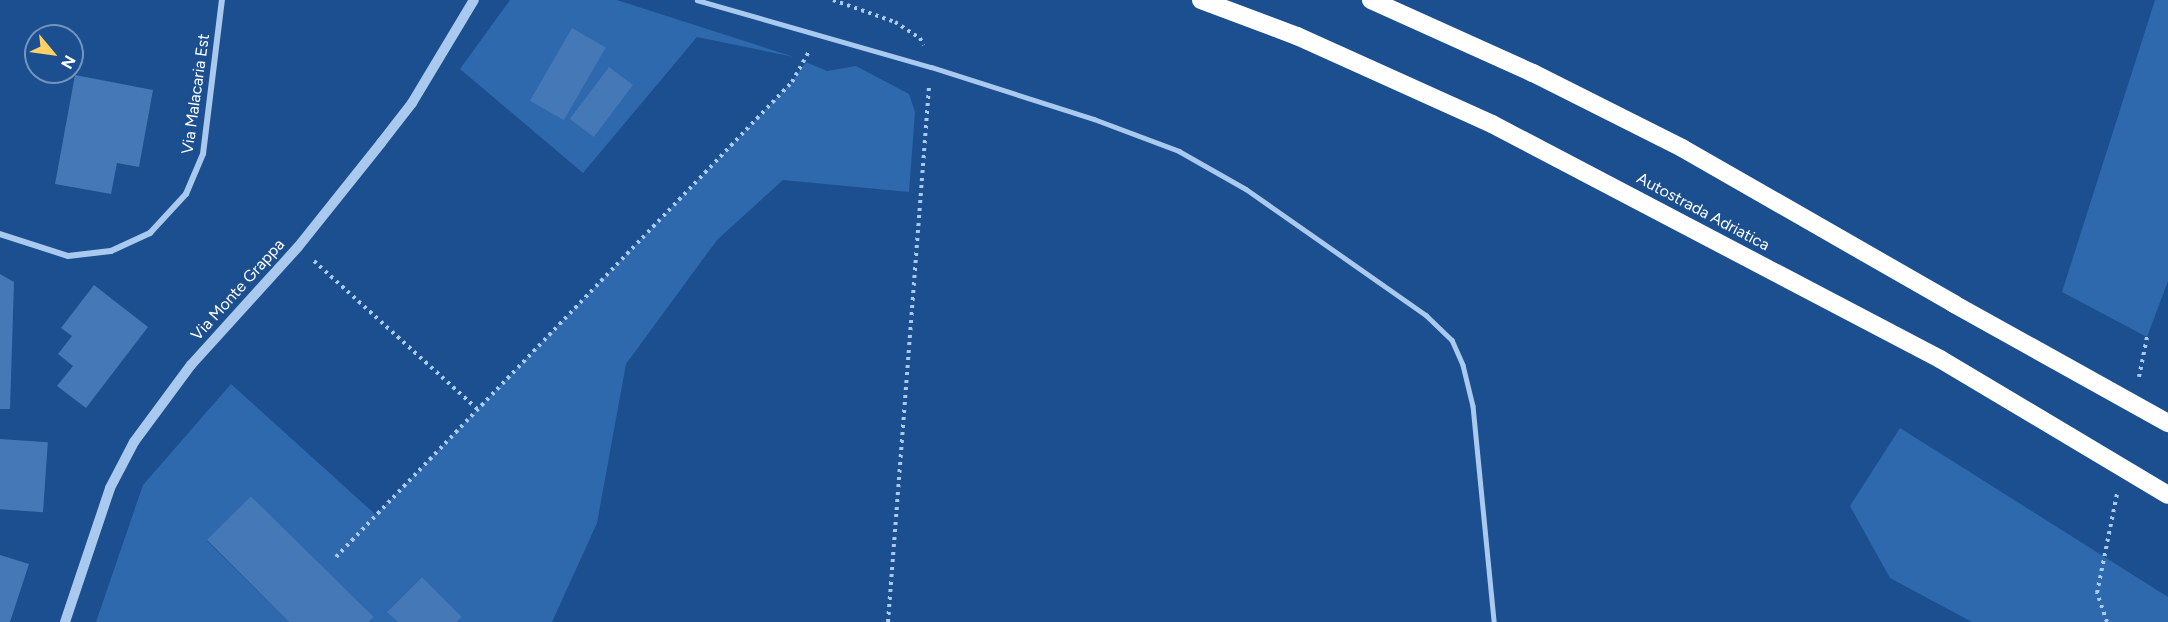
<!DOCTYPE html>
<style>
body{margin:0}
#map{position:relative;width:2168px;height:622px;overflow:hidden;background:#1b4f8f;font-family:Figtree,sans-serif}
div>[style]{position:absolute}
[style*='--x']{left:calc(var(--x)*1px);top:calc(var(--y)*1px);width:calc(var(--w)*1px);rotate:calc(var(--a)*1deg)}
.green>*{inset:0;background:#2e69ad}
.building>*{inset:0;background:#4478b7;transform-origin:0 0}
.path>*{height:4px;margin-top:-2px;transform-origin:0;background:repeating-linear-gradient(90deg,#a9c9ee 0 3px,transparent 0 7.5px)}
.service>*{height:4.5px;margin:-2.25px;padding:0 2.25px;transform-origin:2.25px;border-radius:2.25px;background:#a9c9ee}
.minor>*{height:6px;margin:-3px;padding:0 3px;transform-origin:3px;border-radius:3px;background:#a9c9ee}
.tertiary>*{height:10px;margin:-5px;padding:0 5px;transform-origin:5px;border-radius:5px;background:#a9c9ee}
.motorway>*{height:18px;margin:-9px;padding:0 9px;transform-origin:9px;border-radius:9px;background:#fff}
.motorway-bridge>*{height:18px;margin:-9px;padding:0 9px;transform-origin:9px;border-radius:9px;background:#fff}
span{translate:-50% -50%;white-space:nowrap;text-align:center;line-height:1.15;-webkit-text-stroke:4.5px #1b4f8f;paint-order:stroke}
.street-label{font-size:16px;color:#fff}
.north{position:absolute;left:24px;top:24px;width:60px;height:60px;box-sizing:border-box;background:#1b4f8f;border:2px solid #7695bc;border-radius:50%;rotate:119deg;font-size:16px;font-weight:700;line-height:24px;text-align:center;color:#fff}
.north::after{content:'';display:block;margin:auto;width:21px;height:27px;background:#ffd166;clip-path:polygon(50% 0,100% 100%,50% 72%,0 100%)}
</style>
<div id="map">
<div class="green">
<div style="clip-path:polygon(510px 0,617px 0,794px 57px,697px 37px,583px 173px,460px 69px)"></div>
<div style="clip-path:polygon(2155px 0,2168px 0,2168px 281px,2147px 337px,2062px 292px)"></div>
<div style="clip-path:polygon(806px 62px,827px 71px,856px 66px,909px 94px,915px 112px,909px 192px,783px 180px,717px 240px,626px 364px,597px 523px,552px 622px,457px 622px,462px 617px,422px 577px,388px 611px,398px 622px,369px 622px,374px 617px,251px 496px,207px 541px,289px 622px,96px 622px,143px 485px,231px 384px,376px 515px,792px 82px)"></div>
<div style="clip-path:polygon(1900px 428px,2168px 597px,2168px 622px,1972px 622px,1890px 578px,1850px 506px)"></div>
</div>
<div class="building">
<div style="left:572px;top:28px;width:39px;height:84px;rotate:30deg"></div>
<div style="left:609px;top:67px;width:30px;height:65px;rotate:37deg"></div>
<div style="clip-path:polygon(75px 75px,153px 90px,139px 167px,117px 163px,111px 194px,55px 184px)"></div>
<div style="clip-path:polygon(0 274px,14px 282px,10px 409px,0 409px)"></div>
<div style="clip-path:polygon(94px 285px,148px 327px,86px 408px,57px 386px,73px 366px,58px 354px,72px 336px,61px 328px)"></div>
<div style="left:0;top:439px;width:48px;height:70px;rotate:4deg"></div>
<div style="clip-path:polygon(251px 496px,374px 617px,369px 622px,289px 622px,207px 540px)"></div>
<div style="clip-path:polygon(0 555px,29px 564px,10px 622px,0 622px)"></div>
<div style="clip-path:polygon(422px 577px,462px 617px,457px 622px,398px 622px,387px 612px)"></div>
</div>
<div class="path">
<div style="--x:833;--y:0;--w:66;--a:19.5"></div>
<div style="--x:895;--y:22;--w:30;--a:33"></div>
<div style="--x:920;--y:38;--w:8;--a:67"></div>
<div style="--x:314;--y:261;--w:220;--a:42.2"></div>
<div style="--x:2139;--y:377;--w:41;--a:-78.7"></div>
<div style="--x:336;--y:557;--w:658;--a:-46.17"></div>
<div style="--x:792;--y:82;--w:37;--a:-61"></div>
<div style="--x:888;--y:622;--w:537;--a:-85.62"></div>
<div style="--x:2107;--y:622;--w:31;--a:-109"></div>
<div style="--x:2097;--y:593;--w:101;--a:-78.6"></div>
</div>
<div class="service">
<div style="--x:697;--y:0;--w:243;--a:16"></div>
<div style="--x:931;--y:67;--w:171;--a:17.7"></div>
<div style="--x:1094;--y:119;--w:91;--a:20.6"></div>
<div style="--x:1179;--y:151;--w:77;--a:29.6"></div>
<div style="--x:1246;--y:189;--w:220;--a:35"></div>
<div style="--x:1426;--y:315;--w:36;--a:44"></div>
<div style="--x:1452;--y:340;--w:27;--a:66"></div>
<div style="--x:1463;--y:365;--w:42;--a:76.3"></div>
<div style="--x:1473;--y:406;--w:217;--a:84.4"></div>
</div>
<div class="minor">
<div style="--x:0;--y:234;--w:71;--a:17.9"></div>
<div style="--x:68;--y:256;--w:43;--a:-6.6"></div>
<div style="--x:111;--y:251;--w:43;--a:-24.8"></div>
<div style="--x:150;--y:233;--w:53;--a:-47.3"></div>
<div style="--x:186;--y:194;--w:43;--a:-67"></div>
<div style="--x:203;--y:154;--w:155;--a:-83"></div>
</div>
<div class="tertiary">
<div style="--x:65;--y:622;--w:141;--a:-71.4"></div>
<div style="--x:110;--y:488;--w:52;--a:-62.4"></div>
<div style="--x:134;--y:442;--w:96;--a:-53.5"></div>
<div style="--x:191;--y:365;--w:159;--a:-47.8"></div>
<div style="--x:298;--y:247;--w:133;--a:-51.4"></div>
<div style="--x:381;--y:143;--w:51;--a:-52.2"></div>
<div style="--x:412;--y:103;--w:120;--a:-59"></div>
</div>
<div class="motorway">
<div style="--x:1201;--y:0;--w:103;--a:20.6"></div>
<div style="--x:1297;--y:36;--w:214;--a:24.3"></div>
<div style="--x:1492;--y:124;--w:506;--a:27.68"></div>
<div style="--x:1371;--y:0;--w:178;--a:24.3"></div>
<div style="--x:1533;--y:73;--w:167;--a:26.7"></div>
<div style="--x:1682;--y:148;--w:314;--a:29.8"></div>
</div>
<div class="motorway-bridge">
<div style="--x:1954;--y:304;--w:245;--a:29.1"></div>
<div style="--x:1940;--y:359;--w:265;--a:30.8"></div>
</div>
<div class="street-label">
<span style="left:196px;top:94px;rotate:-82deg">Via Malacaria Est</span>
<span style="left:1703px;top:212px;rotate:28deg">Autostrada Adriatica</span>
<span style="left:238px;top:290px;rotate:-48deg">Via Monte Grappa</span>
</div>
<div class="north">N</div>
</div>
